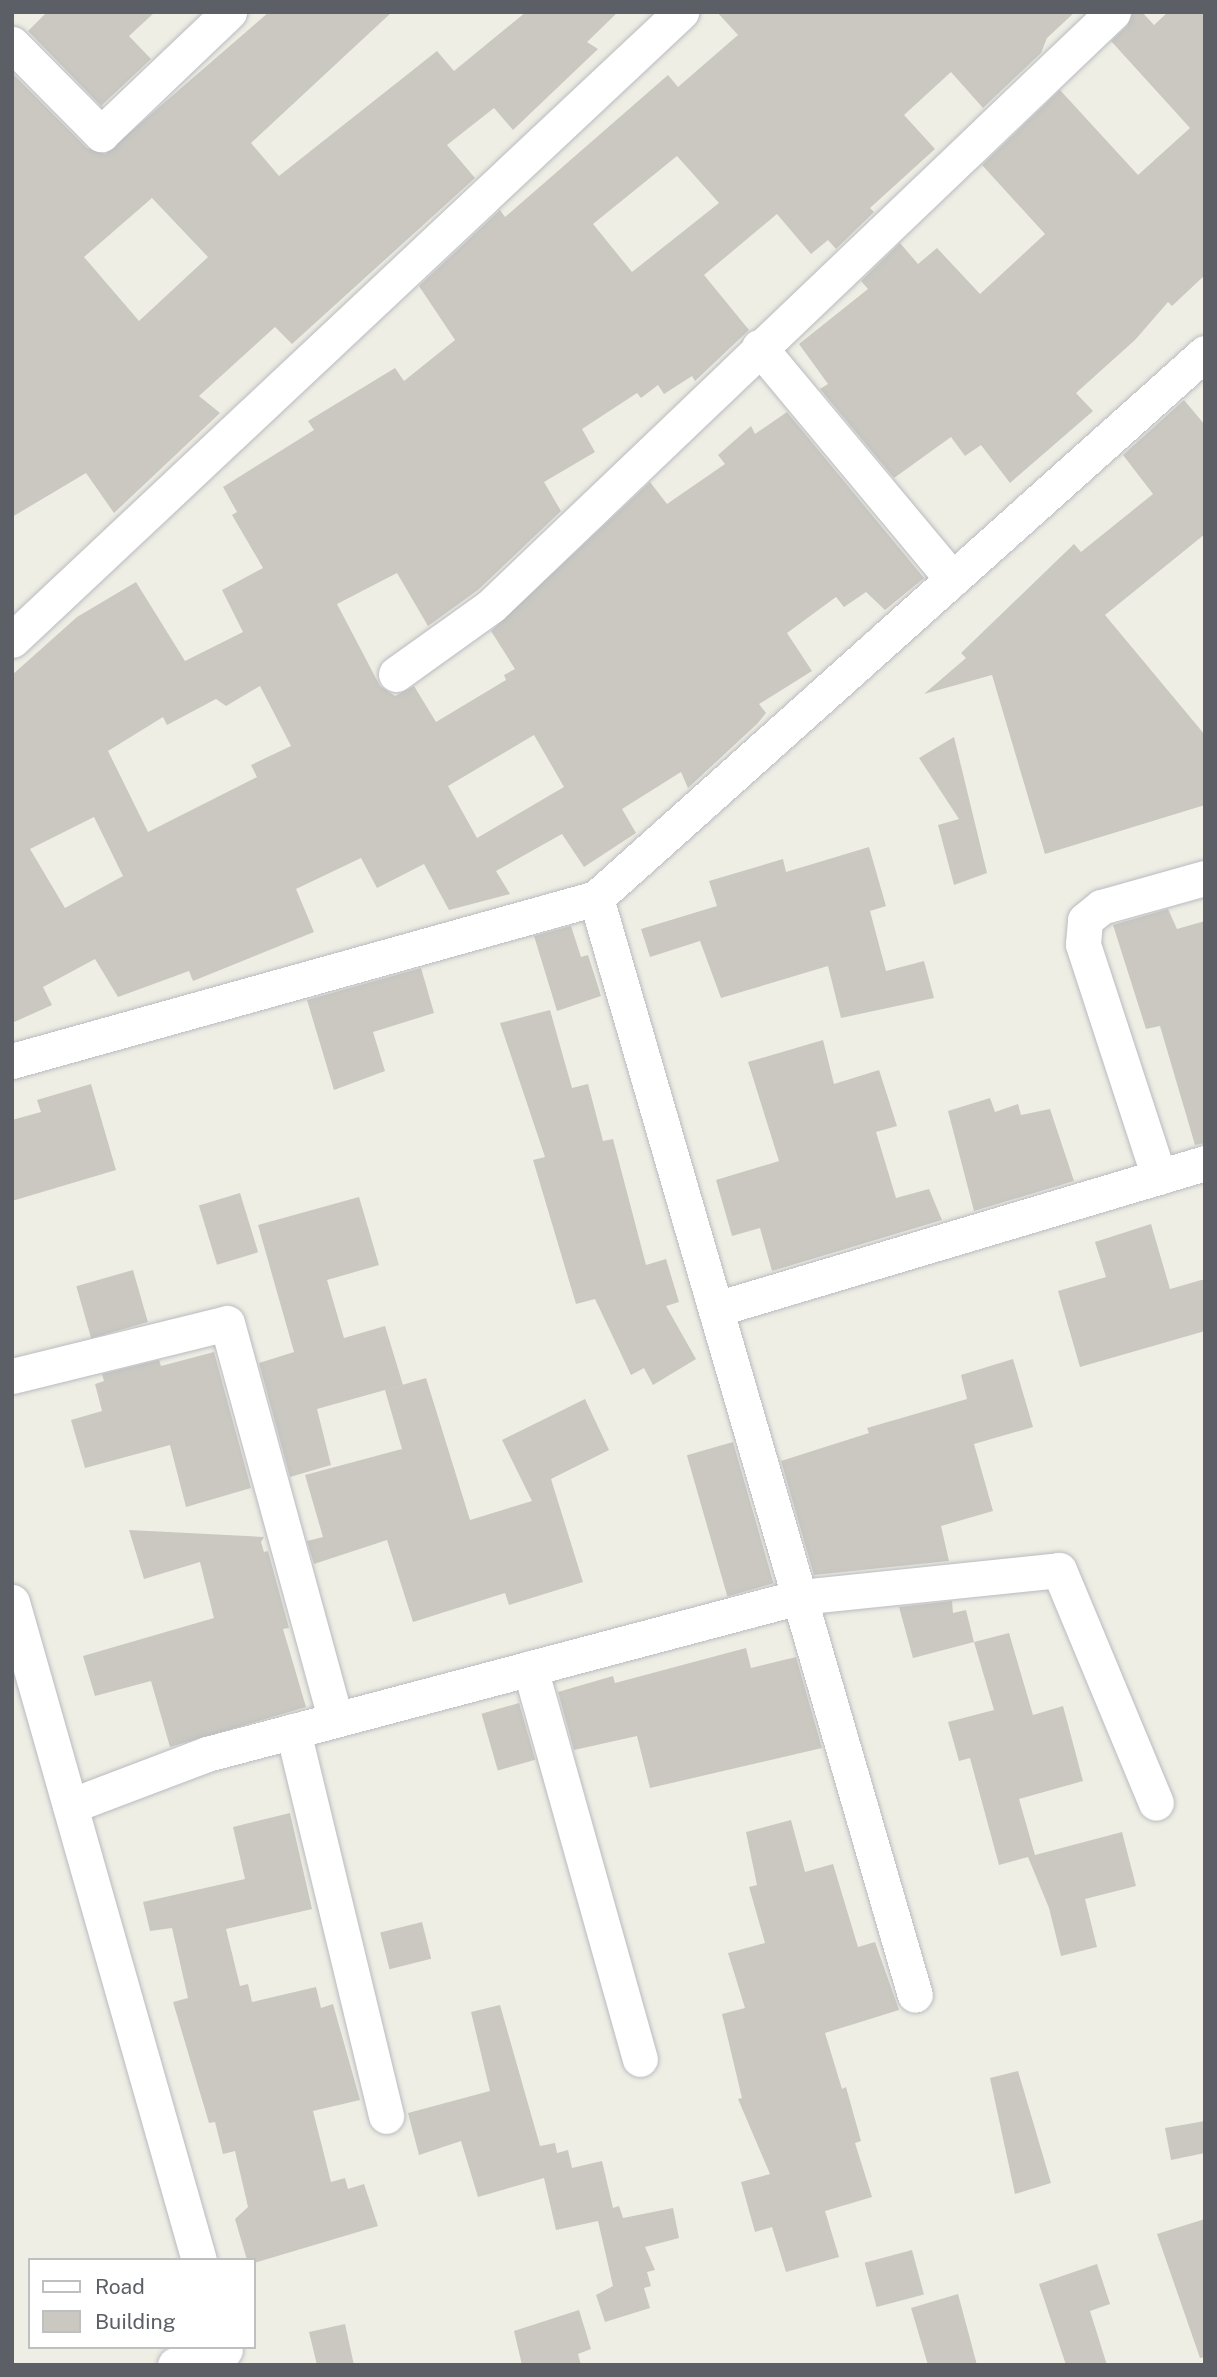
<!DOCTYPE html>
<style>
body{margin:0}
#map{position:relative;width:1217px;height:2377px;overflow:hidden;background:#efeee4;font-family:"Public Sans",sans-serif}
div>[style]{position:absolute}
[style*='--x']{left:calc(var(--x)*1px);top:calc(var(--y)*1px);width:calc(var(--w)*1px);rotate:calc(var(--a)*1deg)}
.building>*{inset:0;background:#cac8c1;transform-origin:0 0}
.roads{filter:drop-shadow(0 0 2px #b9bbc1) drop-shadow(0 0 2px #b9bbc1)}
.minor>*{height:35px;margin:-17.5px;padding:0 17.5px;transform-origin:17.5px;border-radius:17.5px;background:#fff}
span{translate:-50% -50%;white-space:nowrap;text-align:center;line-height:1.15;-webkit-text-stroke:6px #fff;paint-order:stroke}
.frame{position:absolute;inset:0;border:14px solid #5c5f65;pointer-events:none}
.legend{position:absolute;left:28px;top:2258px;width:228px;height:91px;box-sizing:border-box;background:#fff;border:2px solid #bebfc1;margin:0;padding:9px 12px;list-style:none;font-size:21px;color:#5c5f65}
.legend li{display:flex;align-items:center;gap:14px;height:35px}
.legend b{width:35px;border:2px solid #bebfc1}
</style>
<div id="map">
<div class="building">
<div style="clip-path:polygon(47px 12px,155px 12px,129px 36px,151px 59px,101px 106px,28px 31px)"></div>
<div style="clip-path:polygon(evenodd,269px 12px,392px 12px,251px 143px,279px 176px,437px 51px,454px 71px,526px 12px,618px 12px,587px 42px,598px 49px,513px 130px,494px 108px,447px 145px,475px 178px,292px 344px,275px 327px,199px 396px,220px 413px,114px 513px,86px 473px,12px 517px,12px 73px,87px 148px,105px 154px,269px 12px,152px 198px,208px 257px,139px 321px,84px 257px,152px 198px)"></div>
<div style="clip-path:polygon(evenodd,717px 12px,1075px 12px,1047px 38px,1041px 53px,983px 108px,951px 72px,904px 115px,935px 149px,870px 208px,874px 212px,836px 249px,828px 240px,811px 254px,777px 214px,704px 275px,749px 330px,695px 381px,692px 376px,664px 394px,658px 385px,641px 398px,637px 393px,582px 429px,595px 452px,544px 482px,561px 511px,478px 590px,428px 626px,397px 573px,337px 604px,380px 686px,395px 696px,414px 686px,436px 722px,506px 680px,504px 675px,515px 669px,491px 631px,650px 482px,667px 504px,725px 464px,718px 455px,751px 426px,755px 434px,787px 412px,924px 578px,885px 610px,866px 592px,844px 607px,836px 597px,787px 633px,812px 671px,759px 704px,766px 713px,757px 724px,688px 788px,681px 772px,622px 809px,636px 833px,584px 867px,562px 834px,496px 871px,510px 894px,449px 910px,424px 864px,377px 888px,361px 858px,296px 889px,314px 932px,193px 981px,189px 971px,118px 997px,95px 959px,43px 987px,52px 1005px,12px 1023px,12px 675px,77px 617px,136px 582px,185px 661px,243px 632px,222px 590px,263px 568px,232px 515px,237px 512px,223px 487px,314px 430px,308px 421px,395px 368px,404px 381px,455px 340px,419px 286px,500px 210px,505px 217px,668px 75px,678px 87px,738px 35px,717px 12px,677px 156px,719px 203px,632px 272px,593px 224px,677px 156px,717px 12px,260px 686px,291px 746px,251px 765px,257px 777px,148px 832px,108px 751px,163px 717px,167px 725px,216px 699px,226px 706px,260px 686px,717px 12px,534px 735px,564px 787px,477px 838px,448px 786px,534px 735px,717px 12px,94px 817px,123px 876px,65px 908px,30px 849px,94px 817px)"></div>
<div style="clip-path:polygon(1133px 12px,1142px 12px,1154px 25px,1168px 12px,1205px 12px,1205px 275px,1172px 306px,1168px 302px,1135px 340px,1076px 393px,1093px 411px,1010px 483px,981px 445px,965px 456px,951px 437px,894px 478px,820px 389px,828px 384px,799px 344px,868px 289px,861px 281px,900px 243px,918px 264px,937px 248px,980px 294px,1045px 234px,982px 165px,1060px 90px,1138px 175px,1190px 128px,1111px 41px,1127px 26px)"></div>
<div style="clip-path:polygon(1184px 400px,1205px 425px,1205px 534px,1105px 615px,1205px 735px,1205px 805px,1045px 854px,992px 675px,924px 694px,966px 658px,961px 653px,1074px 544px,1081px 552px,1153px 494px,1123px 455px)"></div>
<div style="clip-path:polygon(954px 737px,987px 873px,954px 885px,938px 825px,959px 819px,919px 758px)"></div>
<div style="clip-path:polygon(869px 847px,886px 906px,870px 911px,886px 971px,924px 961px,934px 998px,841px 1018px,828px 966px,721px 998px,700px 941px,650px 957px,641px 929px,717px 906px,709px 881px,783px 859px,786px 872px)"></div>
<div style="clip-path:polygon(1168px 909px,1177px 929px,1205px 921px,1205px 1143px,1195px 1145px,1160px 1026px,1146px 1029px,1113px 925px)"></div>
<div style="clip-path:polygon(571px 926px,581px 957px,588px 955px,601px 996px,557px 1011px,534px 936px)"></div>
<div style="clip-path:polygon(421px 968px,434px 1013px,373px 1032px,385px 1071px,334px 1090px,307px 1000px)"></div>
<div style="clip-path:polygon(550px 1010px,572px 1088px,588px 1084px,603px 1141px,613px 1139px,646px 1265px,666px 1259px,679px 1302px,666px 1306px,696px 1359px,653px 1385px,644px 1368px,631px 1375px,595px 1299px,576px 1304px,533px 1160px,545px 1157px,500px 1023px)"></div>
<div style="clip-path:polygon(823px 1040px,834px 1084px,879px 1070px,897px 1126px,876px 1132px,896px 1198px,929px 1189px,942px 1220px,772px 1271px,760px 1228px,732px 1236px,716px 1180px,779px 1161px,748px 1062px)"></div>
<div style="clip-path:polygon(91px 1084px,116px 1170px,12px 1201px,12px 1120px,41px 1112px,37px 1100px)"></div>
<div style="clip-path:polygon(990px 1098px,995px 1112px,1018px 1104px,1021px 1115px,1050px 1109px,1074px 1181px,974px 1211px,948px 1111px)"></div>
<div style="left:240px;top:1193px;width:62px;height:43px;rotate:73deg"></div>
<div style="clip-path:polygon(359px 1197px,379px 1265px,327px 1280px,344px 1338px,385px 1326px,403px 1385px,317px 1409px,331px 1465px,290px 1477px,259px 1363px,294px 1352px,258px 1225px)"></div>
<div style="clip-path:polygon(1151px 1224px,1170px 1289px,1205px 1279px,1205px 1331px,1080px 1367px,1058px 1291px,1106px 1277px,1095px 1242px)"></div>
<div style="left:133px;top:1270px;width:54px;height:59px;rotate:74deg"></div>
<div style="clip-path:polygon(214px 1352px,251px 1488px,186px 1507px,170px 1445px,85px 1468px,71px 1420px,102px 1411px,95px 1384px,104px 1381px,102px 1374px,159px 1360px,161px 1366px)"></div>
<div style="clip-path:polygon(1013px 1359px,1033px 1427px,974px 1444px,993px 1511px,941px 1526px,949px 1561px,814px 1575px,781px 1461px,869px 1433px,867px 1428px,967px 1399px,961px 1375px)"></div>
<div style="clip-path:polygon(426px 1378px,470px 1520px,532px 1501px,502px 1440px,585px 1399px,609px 1450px,551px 1479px,583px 1582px,509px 1605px,505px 1593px,413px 1622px,387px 1540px,314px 1564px,307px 1541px,323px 1537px,305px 1475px,402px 1449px,385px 1390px)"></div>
<div style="left:733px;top:1442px;width:147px;height:48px;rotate:74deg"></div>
<div style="clip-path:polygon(129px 1530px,264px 1537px,261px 1542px,264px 1552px,268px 1551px,289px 1628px,283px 1629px,306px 1707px,170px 1747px,151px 1681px,95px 1696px,83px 1656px,214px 1618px,200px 1562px,144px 1579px)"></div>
<div style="clip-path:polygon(952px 1601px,953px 1613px,966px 1610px,974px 1642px,913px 1658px,899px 1607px)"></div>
<div style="clip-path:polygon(1009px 1633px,1033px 1715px,1063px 1706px,1083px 1781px,1019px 1799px,1035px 1855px,1122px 1832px,1136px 1886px,1085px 1899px,1097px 1947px,1061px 1956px,1049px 1908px,1028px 1857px,999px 1865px,970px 1758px,959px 1761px,948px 1722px,994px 1710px,974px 1642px)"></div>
<div style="clip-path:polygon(746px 1648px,751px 1668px,796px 1657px,822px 1748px,650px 1788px,637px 1736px,574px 1750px,558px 1692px,613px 1676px,615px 1683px)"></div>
<div style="left:519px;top:1703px;width:59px;height:39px;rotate:74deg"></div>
<div style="clip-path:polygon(290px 1813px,312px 1909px,226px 1929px,240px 1986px,248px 1984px,252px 2002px,316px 1987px,321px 2008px,333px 2004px,360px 2100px,313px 2111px,331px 2182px,345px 2178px,348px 2189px,364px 2184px,378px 2226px,254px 2263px,247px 2260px,235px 2219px,248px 2207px,235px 2151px,223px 2154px,215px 2122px,209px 2123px,173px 2002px,188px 1998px,172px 1928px,150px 1931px,143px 1902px,245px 1879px,233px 1827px)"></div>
<div style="clip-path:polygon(791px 1820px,805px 1872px,833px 1864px,858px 1947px,875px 1942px,899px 2010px,825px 2033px,842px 2089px,846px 2087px,861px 2141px,855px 2143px,872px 2197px,825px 2211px,839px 2257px,786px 2272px,772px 2227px,755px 2232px,741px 2182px,770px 2174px,738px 2099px,742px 2098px,722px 2014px,745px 2008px,728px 1953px,765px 1943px,749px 1887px,757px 1885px,746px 1832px)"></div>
<div style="left:422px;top:1922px;width:38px;height:43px;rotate:76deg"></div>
<div style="clip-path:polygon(500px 2005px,540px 2146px,555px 2143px,557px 2153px,568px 2150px,572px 2168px,602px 2161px,613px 2208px,619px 2206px,623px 2218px,673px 2208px,679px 2238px,645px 2247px,655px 2270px,647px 2272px,651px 2286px,644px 2288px,650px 2308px,605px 2322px,596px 2295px,613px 2286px,598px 2221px,556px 2230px,544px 2178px,478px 2197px,461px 2141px,419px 2155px,408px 2113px,490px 2091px,471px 2012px)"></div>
<div style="clip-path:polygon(1018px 2071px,1051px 2183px,1015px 2194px,990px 2078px)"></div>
<div style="clip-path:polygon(1205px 2121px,1205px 2153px,1171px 2160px,1165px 2128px)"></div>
<div style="clip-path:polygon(1205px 2219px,1205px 2357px,1200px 2358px,1157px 2234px)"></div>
<div style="left:912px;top:2250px;width:46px;height:49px;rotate:75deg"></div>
<div style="clip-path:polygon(1097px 2264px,1110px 2304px,1090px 2311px,1107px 2365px,1066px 2365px,1039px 2284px)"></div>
<div style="clip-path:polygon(958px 2294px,977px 2365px,928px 2365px,911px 2308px)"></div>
<div style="clip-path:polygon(579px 2310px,591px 2349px,578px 2354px,581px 2365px,522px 2365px,514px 2331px)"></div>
<div style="clip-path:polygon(345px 2324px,354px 2365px,317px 2365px,309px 2332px)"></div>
</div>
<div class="roads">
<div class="minor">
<div style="--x:12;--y:44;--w:127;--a:45.3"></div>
<div style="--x:101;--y:134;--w:177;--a:-43.6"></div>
<div style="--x:759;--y:347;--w:302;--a:50.2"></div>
<div style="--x:12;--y:640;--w:918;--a:-43.19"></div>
<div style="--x:396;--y:674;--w:117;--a:-35.6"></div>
<div style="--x:491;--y:606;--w:860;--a:-43.68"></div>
<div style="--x:596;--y:898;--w:1142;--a:73.79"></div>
<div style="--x:12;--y:1061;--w:606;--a:-15.59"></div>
<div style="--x:596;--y:898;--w:817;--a:-41.83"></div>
<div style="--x:1159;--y:1177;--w:245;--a:-108.1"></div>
<div style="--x:1083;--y:944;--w:24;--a:-85"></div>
<div style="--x:1085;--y:920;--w:21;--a:-39"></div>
<div style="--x:1101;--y:907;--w:108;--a:-15.6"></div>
<div style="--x:716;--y:1309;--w:510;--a:-16.62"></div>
<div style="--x:12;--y:1376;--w:221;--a:-13.8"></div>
<div style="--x:227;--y:1323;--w:410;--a:74.7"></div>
<div style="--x:12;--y:1602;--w:684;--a:74.14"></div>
<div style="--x:530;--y:1668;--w:406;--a:74.3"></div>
<div style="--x:293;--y:1731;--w:396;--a:76.4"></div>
<div style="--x:70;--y:1806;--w:147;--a:-20.8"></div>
<div style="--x:207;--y:1754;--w:612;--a:-14.85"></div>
<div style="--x:799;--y:1597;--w:261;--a:-5.9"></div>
<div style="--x:1059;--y:1570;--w:252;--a:67.4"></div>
<div style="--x:175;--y:2365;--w:52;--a:-16.7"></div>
</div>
</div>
<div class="frame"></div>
<ul class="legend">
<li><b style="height:9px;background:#fff"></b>Road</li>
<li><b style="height:19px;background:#cac8c1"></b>Building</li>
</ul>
</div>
